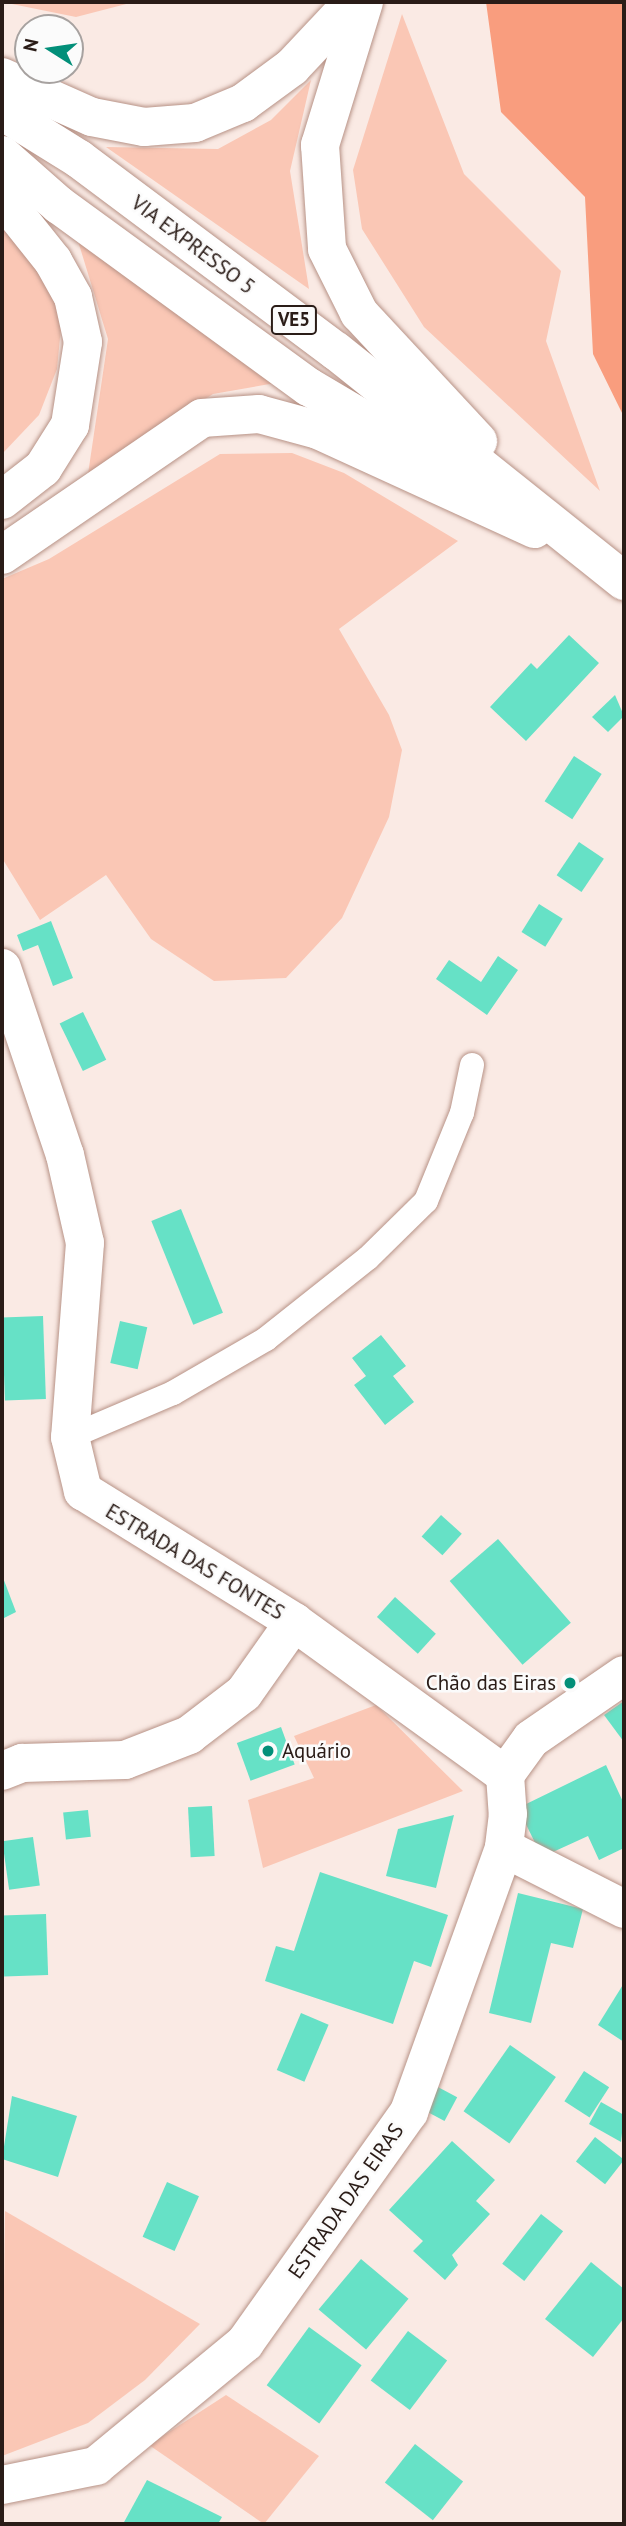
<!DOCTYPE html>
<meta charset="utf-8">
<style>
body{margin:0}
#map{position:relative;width:626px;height:2526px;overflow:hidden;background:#faeae4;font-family:"PT Sans",sans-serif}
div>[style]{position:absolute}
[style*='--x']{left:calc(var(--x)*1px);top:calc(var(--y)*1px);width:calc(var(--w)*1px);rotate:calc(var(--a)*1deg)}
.green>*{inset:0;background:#fac7b5}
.forest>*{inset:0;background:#f99d7e}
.building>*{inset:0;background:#66e1c6;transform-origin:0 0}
.roads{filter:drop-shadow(0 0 2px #b79286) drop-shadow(0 0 2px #b79286)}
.service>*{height:24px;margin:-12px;padding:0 12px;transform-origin:12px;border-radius:12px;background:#fff}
.minor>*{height:38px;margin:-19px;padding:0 19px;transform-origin:19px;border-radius:19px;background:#fff}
.tertiary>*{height:38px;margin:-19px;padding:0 19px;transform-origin:19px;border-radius:19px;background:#fff}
.primary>*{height:38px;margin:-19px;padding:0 19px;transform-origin:19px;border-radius:19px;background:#fff}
.dots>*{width:19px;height:19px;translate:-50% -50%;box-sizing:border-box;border:4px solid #fbfbfb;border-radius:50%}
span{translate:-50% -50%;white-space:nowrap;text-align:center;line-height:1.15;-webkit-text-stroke:5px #fbfbfb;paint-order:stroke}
.shield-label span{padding:2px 5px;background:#fbfbfb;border:2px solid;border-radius:5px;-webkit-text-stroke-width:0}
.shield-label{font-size:19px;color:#2a1c17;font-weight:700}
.street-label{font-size:21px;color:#2a1c17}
.poi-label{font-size:21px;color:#2a1c17}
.right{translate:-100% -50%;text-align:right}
.left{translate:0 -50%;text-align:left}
.frame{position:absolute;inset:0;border:4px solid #2a1c17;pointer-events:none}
.north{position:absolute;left:14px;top:14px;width:70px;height:70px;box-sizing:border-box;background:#fbfbfb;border:2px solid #a7a2a0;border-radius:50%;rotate:282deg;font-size:19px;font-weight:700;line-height:28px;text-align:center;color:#2a1c17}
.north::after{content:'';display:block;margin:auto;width:24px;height:32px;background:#028f79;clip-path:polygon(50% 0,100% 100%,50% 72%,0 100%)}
</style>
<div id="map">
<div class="green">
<div style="clip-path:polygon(2px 2px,134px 2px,76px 17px)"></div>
<div style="clip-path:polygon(402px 14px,464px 174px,561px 271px,546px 341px,600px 491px,424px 327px,362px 229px,353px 170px)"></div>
<div style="clip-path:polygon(311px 80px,290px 171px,309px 289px,106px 147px,218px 149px,271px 120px)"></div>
<div style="clip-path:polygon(2px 214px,63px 307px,57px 369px,39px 415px,2px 454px)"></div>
<div style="clip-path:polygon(78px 241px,281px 382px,213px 394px,88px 474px,108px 339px)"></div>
<div style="clip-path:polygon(292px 453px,344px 473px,458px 541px,339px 629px,389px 715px,402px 750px,389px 817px,342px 918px,286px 978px,214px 981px,151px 939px,106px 875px,40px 920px,2px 858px,2px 579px,49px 559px,220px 454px)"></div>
<div style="clip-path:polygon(376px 1705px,463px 1791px,263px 1868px,248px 1800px,314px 1778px,294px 1736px)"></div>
<div style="clip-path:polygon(5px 2211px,200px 2324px,145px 2380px,88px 2423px,2px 2456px)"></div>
<div style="clip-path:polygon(226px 2395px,319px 2456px,264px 2524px,149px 2445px)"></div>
</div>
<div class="forest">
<div style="clip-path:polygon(486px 2px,624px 2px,624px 417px,593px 354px,585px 197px,501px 112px)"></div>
</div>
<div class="building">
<div style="clip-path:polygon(569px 635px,599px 663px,526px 741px,490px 707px,531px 663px,537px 669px)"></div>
<div style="clip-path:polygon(615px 695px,624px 716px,608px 732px,592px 717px)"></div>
<div style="left:574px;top:756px;width:33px;height:54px;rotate:33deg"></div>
<div style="left:579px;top:842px;width:30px;height:40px;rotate:34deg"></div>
<div style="left:539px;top:904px;width:28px;height:33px;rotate:32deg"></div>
<div style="clip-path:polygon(51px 921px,73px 978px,53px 986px,38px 945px,23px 951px,17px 935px)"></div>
<div style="clip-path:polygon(498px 956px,518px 970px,487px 1015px,436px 979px,449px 960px,481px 982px)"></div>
<div style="left:83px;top:1012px;width:53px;height:26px;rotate:64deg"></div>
<div style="left:181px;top:1209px;width:112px;height:32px;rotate:68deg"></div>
<div style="left:43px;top:1316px;width:83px;height:41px;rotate:88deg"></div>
<div style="left:120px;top:1321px;width:28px;height:43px;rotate:13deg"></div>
<div style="clip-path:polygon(381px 1335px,406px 1366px,393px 1376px,414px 1402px,385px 1425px,354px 1385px,366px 1376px,352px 1358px)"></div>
<div style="left:441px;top:1515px;width:28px;height:29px;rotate:42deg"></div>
<div style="left:498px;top:1539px;width:111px;height:64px;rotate:49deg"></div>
<div style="clip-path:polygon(2px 1575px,16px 1612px,2px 1619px)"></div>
<div style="left:395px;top:1597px;width:55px;height:27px;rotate:42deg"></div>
<div style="clip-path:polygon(624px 1701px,624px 1742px,604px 1715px)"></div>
<div style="left:281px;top:1727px;width:40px;height:47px;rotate:70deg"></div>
<div style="clip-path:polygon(606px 1765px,624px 1804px,624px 1848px,599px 1860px,588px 1836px,542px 1857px,518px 1808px)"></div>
<div style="left:212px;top:1806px;width:50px;height:24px;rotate:87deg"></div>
<div style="left:88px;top:1810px;width:27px;height:25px;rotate:84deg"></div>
<div style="clip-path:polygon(454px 1815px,436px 1888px,386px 1876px,398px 1829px)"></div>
<div style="left:33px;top:1837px;width:49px;height:31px;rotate:82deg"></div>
<div style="clip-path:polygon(320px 1872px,448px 1915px,431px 1967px,414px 1961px,393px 2024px,265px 1981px,276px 1946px,294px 1951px)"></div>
<div style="clip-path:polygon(518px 1893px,583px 1909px,573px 1948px,551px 1943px,531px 2023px,489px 2013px)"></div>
<div style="left:46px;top:1914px;width:61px;height:44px;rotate:88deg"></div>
<div style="clip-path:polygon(624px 1983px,624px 2042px,598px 2025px)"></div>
<div style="left:301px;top:2013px;width:30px;height:62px;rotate:23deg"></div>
<div style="left:510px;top:2045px;width:56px;height:81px;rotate:35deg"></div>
<div style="left:584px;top:2071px;width:30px;height:36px;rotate:33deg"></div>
<div style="left:436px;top:2086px;width:24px;height:27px;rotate:28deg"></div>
<div style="clip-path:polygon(12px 2096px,77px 2116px,58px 2177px,2px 2159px)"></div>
<div style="clip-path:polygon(601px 2102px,624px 2115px,621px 2142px,589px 2124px)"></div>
<div style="left:595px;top:2137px;width:37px;height:31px;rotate:38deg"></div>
<div style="clip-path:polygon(452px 2141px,495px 2180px,476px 2201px,490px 2214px,452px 2255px,458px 2265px,445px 2280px,413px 2251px,423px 2241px,389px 2210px)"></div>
<div style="left:167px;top:2182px;width:35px;height:60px;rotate:24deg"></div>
<div style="left:541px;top:2214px;width:28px;height:63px;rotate:38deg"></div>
<div style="left:361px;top:2259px;width:62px;height:66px;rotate:40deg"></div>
<div style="clip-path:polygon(591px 2262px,624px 2289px,624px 2318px,593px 2357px,545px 2319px)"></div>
<div style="left:309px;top:2327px;width:65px;height:72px;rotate:36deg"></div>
<div style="left:408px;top:2331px;width:49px;height:62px;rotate:37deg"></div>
<div style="left:415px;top:2444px;width:61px;height:49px;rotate:38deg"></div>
<div style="clip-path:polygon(147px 2480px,222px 2517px,218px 2524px,123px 2524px)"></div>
</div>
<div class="roads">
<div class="service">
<div style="--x:70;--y:1437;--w:112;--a:-23.1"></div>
<div style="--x:173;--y:1393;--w:108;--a:-30.1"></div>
<div style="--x:266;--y:1339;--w:130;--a:-38.5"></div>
<div style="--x:368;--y:1258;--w:81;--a:-44.5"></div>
<div style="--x:426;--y:1201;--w:95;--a:-67.8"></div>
<div style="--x:462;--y:1113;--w:49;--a:-78.2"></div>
</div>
<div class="minor">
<div style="--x:2;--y:1771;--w:22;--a:-22"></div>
<div style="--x:22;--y:1763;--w:103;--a:-1.7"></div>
<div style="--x:125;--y:1760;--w:69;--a:-21.3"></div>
<div style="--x:189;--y:1735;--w:69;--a:-37.4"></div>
<div style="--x:244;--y:1693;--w:87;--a:-54.8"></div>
<div style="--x:505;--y:1775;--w:44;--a:-54.2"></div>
<div style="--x:531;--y:1739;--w:113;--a:-34.5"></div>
<div style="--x:504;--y:1848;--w:135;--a:26.9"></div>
</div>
<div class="tertiary">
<div style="--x:2;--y:968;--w:197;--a:71.4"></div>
<div style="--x:65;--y:1155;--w:90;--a:77.2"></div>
<div style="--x:85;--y:1243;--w:195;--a:94.4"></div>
<div style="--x:70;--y:1437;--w:56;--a:76.5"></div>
<div style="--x:83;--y:1491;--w:248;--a:31.8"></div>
<div style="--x:294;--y:1622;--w:261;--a:35.9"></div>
<div style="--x:505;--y:1775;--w:39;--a:86"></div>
<div style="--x:508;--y:1814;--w:34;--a:97"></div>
<div style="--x:504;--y:1848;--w:281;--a:109.8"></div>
<div style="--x:409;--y:2112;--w:283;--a:125.4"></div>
<div style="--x:245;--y:2343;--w:193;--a:140.5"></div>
<div style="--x:96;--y:2466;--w:96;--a:168.6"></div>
</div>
<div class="primary">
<div style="--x:364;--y:2;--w:150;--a:107.1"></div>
<div style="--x:320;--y:145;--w:104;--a:86.1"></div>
<div style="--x:327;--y:249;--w:72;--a:63.4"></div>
<div style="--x:359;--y:313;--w:175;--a:47.1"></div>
<div style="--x:2;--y:77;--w:98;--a:24"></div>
<div style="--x:92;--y:117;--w:53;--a:10.9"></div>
<div style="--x:144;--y:127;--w:51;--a:-4.5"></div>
<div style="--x:195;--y:123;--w:52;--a:-22.6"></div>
<div style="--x:243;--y:103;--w:61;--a:-36.3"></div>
<div style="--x:292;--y:67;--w:89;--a:-46.8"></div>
<div style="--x:2;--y:111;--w:91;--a:31.9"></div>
<div style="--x:79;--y:159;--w:321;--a:36.8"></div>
<div style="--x:336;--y:351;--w:369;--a:38.6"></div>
<div style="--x:2;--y:155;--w:76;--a:41.3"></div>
<div style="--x:59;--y:205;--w:309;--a:36.1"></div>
<div style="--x:309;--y:387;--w:178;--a:30.7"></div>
<div style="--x:2;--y:197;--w:82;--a:51.4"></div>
<div style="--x:53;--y:261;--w:41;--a:60.9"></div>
<div style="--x:73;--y:297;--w:46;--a:77.5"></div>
<div style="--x:83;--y:342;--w:84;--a:98.9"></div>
<div style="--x:70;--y:425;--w:51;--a:122.1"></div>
<div style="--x:43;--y:468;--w:52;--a:142"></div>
<div style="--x:2;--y:555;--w:242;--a:-34.4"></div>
<div style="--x:202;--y:418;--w:57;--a:-4"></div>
<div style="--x:259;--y:414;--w:61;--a:15.2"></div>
<div style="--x:318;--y:430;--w:238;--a:24.6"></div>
</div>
</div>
<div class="dots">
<div style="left:570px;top:1683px;background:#028f79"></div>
<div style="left:268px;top:1751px;background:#028f79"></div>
</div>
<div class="shield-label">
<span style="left:294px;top:320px">VE5</span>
</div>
<div class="street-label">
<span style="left:193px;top:245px;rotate:37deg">VIA EXPRESSO 5</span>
<span style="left:195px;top:1562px;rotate:31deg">ESTRADA DAS FONTES</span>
<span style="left:346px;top:2201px;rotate:-55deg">ESTRADA DAS EIRAS</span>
</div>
<div class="poi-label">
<span class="right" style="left:556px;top:1683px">Chão das Eiras</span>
<span class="left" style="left:282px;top:1751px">Aquário</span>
</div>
<div class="frame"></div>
<div class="north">N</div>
</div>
